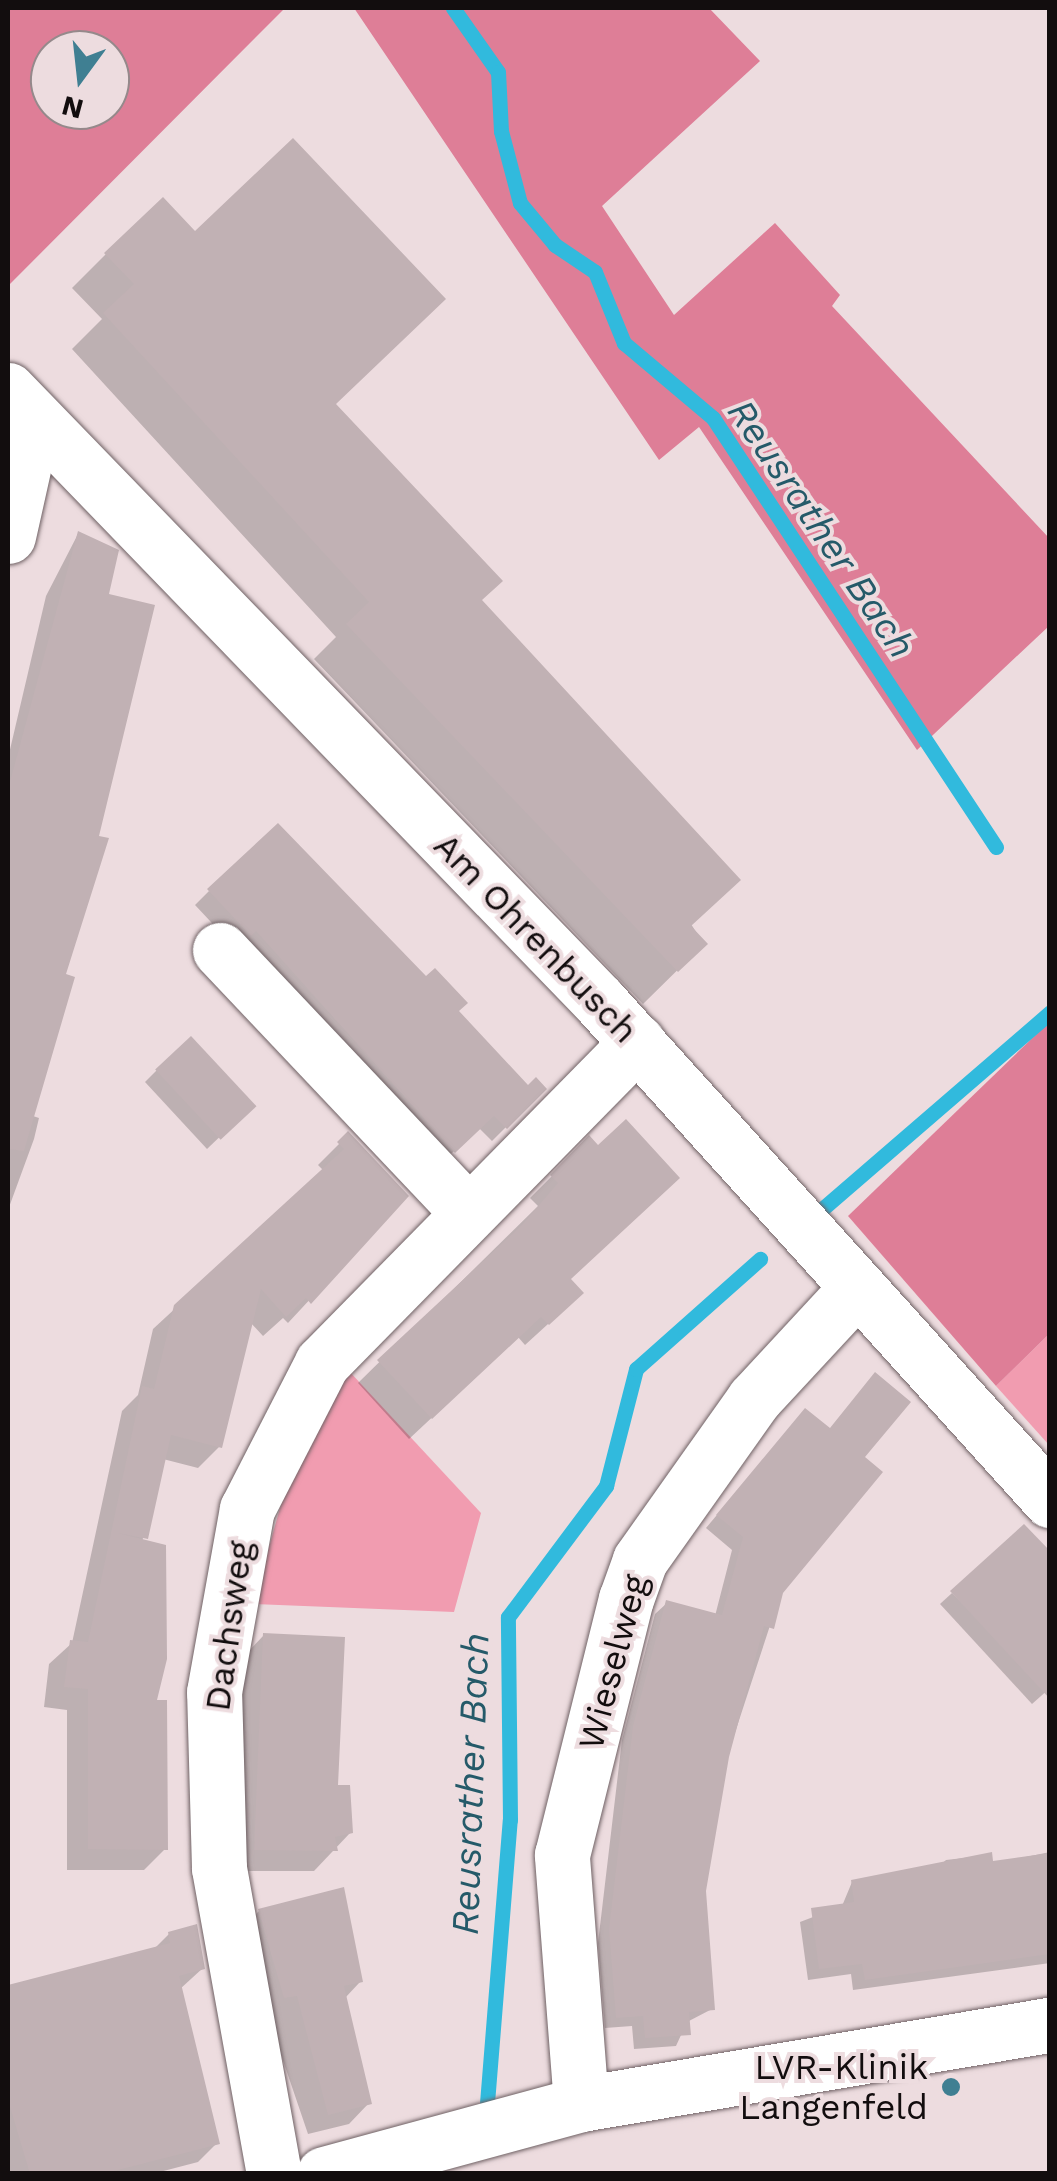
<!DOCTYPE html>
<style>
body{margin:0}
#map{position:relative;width:1057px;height:2181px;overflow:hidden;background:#eddcdf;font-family:"Work Sans",sans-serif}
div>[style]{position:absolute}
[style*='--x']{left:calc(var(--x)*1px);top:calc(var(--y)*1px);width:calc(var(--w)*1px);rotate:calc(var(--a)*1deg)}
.green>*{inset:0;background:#f19cb0}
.forest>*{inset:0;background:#de7e97}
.shadow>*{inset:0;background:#0003}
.stream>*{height:15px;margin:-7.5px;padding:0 7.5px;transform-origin:7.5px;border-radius:7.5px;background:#31badd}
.building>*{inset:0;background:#c1b1b4;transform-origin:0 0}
.roads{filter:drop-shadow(0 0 2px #6f6164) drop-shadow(0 0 2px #6f6164)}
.minor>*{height:55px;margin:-27.5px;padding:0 27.5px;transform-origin:27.5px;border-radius:27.5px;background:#fff}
.dots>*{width:28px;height:28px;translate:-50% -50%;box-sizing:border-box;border:5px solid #eddcdf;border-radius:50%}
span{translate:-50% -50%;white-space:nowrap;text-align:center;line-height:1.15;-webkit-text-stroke:8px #eddcdf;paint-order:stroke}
.street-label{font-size:35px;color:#120d0e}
.poi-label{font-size:35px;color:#120d0e}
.right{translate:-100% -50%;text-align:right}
.water-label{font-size:38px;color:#255a69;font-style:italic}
.frame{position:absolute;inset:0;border:10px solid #120d0e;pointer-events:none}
.north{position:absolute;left:30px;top:30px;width:100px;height:100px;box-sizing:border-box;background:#eddcdf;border:2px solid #95898b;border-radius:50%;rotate:195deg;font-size:28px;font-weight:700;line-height:40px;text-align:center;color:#120d0e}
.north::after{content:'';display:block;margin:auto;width:35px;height:45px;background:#3f7f92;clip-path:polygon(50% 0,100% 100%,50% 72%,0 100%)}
</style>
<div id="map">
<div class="green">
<div style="clip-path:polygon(1049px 1334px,1049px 1445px,996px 1386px)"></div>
<div style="clip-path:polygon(349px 1371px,481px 1513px,454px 1612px,253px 1604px,289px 1476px)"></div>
</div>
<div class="forest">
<div style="clip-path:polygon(evenodd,8px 8px,285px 8px,8px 286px,8px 8px,50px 50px,110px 50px,110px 110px,50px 110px,50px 50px)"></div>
<div style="clip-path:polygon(354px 8px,709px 8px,760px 61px,602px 206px,674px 315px,775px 223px,840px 295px,832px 306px,1049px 538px,1049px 626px,917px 750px,699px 427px,659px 460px)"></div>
<div style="clip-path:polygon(1049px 1022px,1049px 1334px,996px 1386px,848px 1216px)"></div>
</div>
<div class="shadow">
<div style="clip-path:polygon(106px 254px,333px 404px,480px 601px,704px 944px,643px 1004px,314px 659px,336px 637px,72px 349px,102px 319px,72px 288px)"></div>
<div style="clip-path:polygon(78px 534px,106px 596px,63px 976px,30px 1115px,39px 1118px,34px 1139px,8px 1210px,8px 758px,46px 596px)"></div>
<div style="clip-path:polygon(209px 891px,456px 1012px,528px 1088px,544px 1089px,492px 1141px,479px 1128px,439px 1165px,195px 905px)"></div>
<div style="clip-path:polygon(157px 1070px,252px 1106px,207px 1149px,145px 1082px)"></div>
<div style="clip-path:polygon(348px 1135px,406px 1196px,288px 1323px,283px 1318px,263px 1336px,250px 1322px,220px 1446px,198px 1468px,163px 1459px,142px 1542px,165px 1849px,144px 1870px,67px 1870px,67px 1710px,44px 1707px,49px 1664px,72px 1643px,122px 1411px,138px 1395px,153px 1329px,324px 1171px,318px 1165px)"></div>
<div style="clip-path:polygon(589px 1139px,598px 1148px,559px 1314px,525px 1345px,518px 1337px,409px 1439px,358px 1383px,538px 1206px,530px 1198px)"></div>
<div style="clip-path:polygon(794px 1423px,862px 1457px,781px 1592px,727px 1757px,703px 1891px,712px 2009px,687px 2022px,676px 2046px,634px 2049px,632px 2026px,605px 2028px,598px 1943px,622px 1740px,655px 1614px,667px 1603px,715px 1616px,732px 1550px,706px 1528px)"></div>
<div style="clip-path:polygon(952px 1593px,1050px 1688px,1032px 1704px,940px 1604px)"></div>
<div style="clip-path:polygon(264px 1635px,351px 1832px,314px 1871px,234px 1871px,243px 1657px)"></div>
<div style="clip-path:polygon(1050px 1852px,1050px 1963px,853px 1990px,851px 1974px,808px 1980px,800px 1922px,842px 1906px,852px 1882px,935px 1870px,946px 1860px,990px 1855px,991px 1864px)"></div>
<div style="clip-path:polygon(259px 1911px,360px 1982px,345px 1998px,369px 2103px,349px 2124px,308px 2134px,239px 1931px)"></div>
<div style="clip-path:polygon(169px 1934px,203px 1968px,180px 1989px,217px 2143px,198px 2162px,152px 2174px,8px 2174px,8px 1987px,153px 1950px)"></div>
</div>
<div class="stream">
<div style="--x:453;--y:8;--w:78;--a:54.9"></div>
<div style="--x:498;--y:72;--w:59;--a:87.1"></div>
<div style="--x:501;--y:131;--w:74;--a:75.2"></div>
<div style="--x:520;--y:203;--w:55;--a:50.2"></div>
<div style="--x:555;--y:245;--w:48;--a:34"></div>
<div style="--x:595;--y:272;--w:77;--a:67.8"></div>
<div style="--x:624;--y:343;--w:116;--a:40.1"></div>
<div style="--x:713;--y:418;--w:514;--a:56.59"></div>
<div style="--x:821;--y:1210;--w:303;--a:-40.8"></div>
<div style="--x:487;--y:2103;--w:284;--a:-85.4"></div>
<div style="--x:510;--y:1820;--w:203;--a:-90.6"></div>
<div style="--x:508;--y:1617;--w:164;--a:-53.2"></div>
<div style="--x:606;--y:1486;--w:121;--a:-75.6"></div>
<div style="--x:636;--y:1369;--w:166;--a:-41.6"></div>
</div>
<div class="building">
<div style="clip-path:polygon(293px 138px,446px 299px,336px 404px,503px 581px,482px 600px,741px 880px,691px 926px,708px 944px,678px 972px,346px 624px,369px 602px,103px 313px,134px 284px,104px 253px,163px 197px,195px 231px)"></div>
<div style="clip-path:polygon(78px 531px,119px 550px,109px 594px,155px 605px,99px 836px,109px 838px,66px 974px,75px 977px,24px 1151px,8px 1149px,8px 789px)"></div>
<div style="clip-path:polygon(278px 823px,426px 976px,435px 968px,468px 1003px,459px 1011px,528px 1085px,536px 1077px,547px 1089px,507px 1129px,494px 1116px,455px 1153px,256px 931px,251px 936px,207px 889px)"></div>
<div style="left:191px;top:1036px;width:96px;height:49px;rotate:47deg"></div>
<div style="clip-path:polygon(626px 1119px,680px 1178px,571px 1279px,584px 1293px,549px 1325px,541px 1317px,432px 1419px,377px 1360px,522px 1225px,558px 1183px,550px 1175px,589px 1135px,598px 1145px)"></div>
<div style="clip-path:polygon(348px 1131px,409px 1196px,311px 1304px,306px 1298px,286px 1317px,261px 1289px,222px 1448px,171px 1435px,148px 1539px,118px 1533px,166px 1545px,167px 1659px,157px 1700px,167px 1700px,168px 1850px,88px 1849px,88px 1689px,64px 1687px,70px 1640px,88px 1642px,142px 1386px,154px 1389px,174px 1305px,344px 1149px,337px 1142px)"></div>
<div style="clip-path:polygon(875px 1372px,911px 1402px,865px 1457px,883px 1472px,783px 1593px,774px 1629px,764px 1626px,729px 1757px,706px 1891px,715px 2010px,689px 2012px,691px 2035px,645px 2038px,643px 2016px,616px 2018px,609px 1929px,633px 1726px,666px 1600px,722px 1615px,743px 1537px,716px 1515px,805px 1408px,830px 1428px)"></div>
<div style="clip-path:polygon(1024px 1524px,1050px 1551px,1050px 1699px,950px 1591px)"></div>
<div style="clip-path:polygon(263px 1633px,345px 1637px,338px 1785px,350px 1785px,353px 1833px,335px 1837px,338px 1851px,254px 1850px)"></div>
<div style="clip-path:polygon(992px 1852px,993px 1861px,1050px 1853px,1050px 1954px,865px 1980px,862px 1964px,819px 1969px,811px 1908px,854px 1902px,851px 1880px)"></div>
<div style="clip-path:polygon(344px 1887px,363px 1982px,344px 1986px,372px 2104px,328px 2115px,297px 1996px,284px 1998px,258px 1909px)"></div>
<div style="clip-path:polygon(197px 1924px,205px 1969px,179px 1976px,176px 1963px,220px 2144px,102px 2174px,30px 2174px,8px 2100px,8px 1985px,170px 1943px,168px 1932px)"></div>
</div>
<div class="roads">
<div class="minor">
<div style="--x:8;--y:390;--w:850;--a:45.95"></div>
<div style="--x:599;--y:1001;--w:673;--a:47.89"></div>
<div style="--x:8;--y:536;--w:119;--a:-77.4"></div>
<div style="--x:220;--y:950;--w:357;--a:46.6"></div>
<div style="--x:581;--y:2104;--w:250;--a:-94.4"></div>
<div style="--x:562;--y:1855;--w:264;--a:-76"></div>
<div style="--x:626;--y:1599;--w:41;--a:-70.3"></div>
<div style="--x:640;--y:1560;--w:197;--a:-54.7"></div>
<div style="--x:754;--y:1399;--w:147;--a:-47.2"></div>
<div style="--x:274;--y:2174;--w:311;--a:-100.2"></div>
<div style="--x:219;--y:1868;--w:176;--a:-91.6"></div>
<div style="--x:214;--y:1692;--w:186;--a:-79.8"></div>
<div style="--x:247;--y:1509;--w:164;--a:-62.8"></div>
<div style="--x:322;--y:1363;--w:450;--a:-45.5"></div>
<div style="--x:324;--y:2174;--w:266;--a:-15.2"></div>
<div style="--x:581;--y:2104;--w:476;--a:-9.6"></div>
</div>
</div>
<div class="dots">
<div style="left:951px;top:2087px;background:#3f7f92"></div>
</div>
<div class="street-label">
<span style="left:536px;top:938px;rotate:46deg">Am Ohrenbusch</span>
<span style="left:229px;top:1626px;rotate:-82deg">Dachsweg</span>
<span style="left:613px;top:1662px;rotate:-75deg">Wieselweg</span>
</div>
<div class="poi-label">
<span class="right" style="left:928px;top:2087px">LVR-Klinik<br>Langenfeld</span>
</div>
<div class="water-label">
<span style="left:821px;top:529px;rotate:56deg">Reusrather Bach</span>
<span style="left:471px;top:1784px;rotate:-88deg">Reusrather Bach</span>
</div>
<div class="frame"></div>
<div class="north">N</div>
</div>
